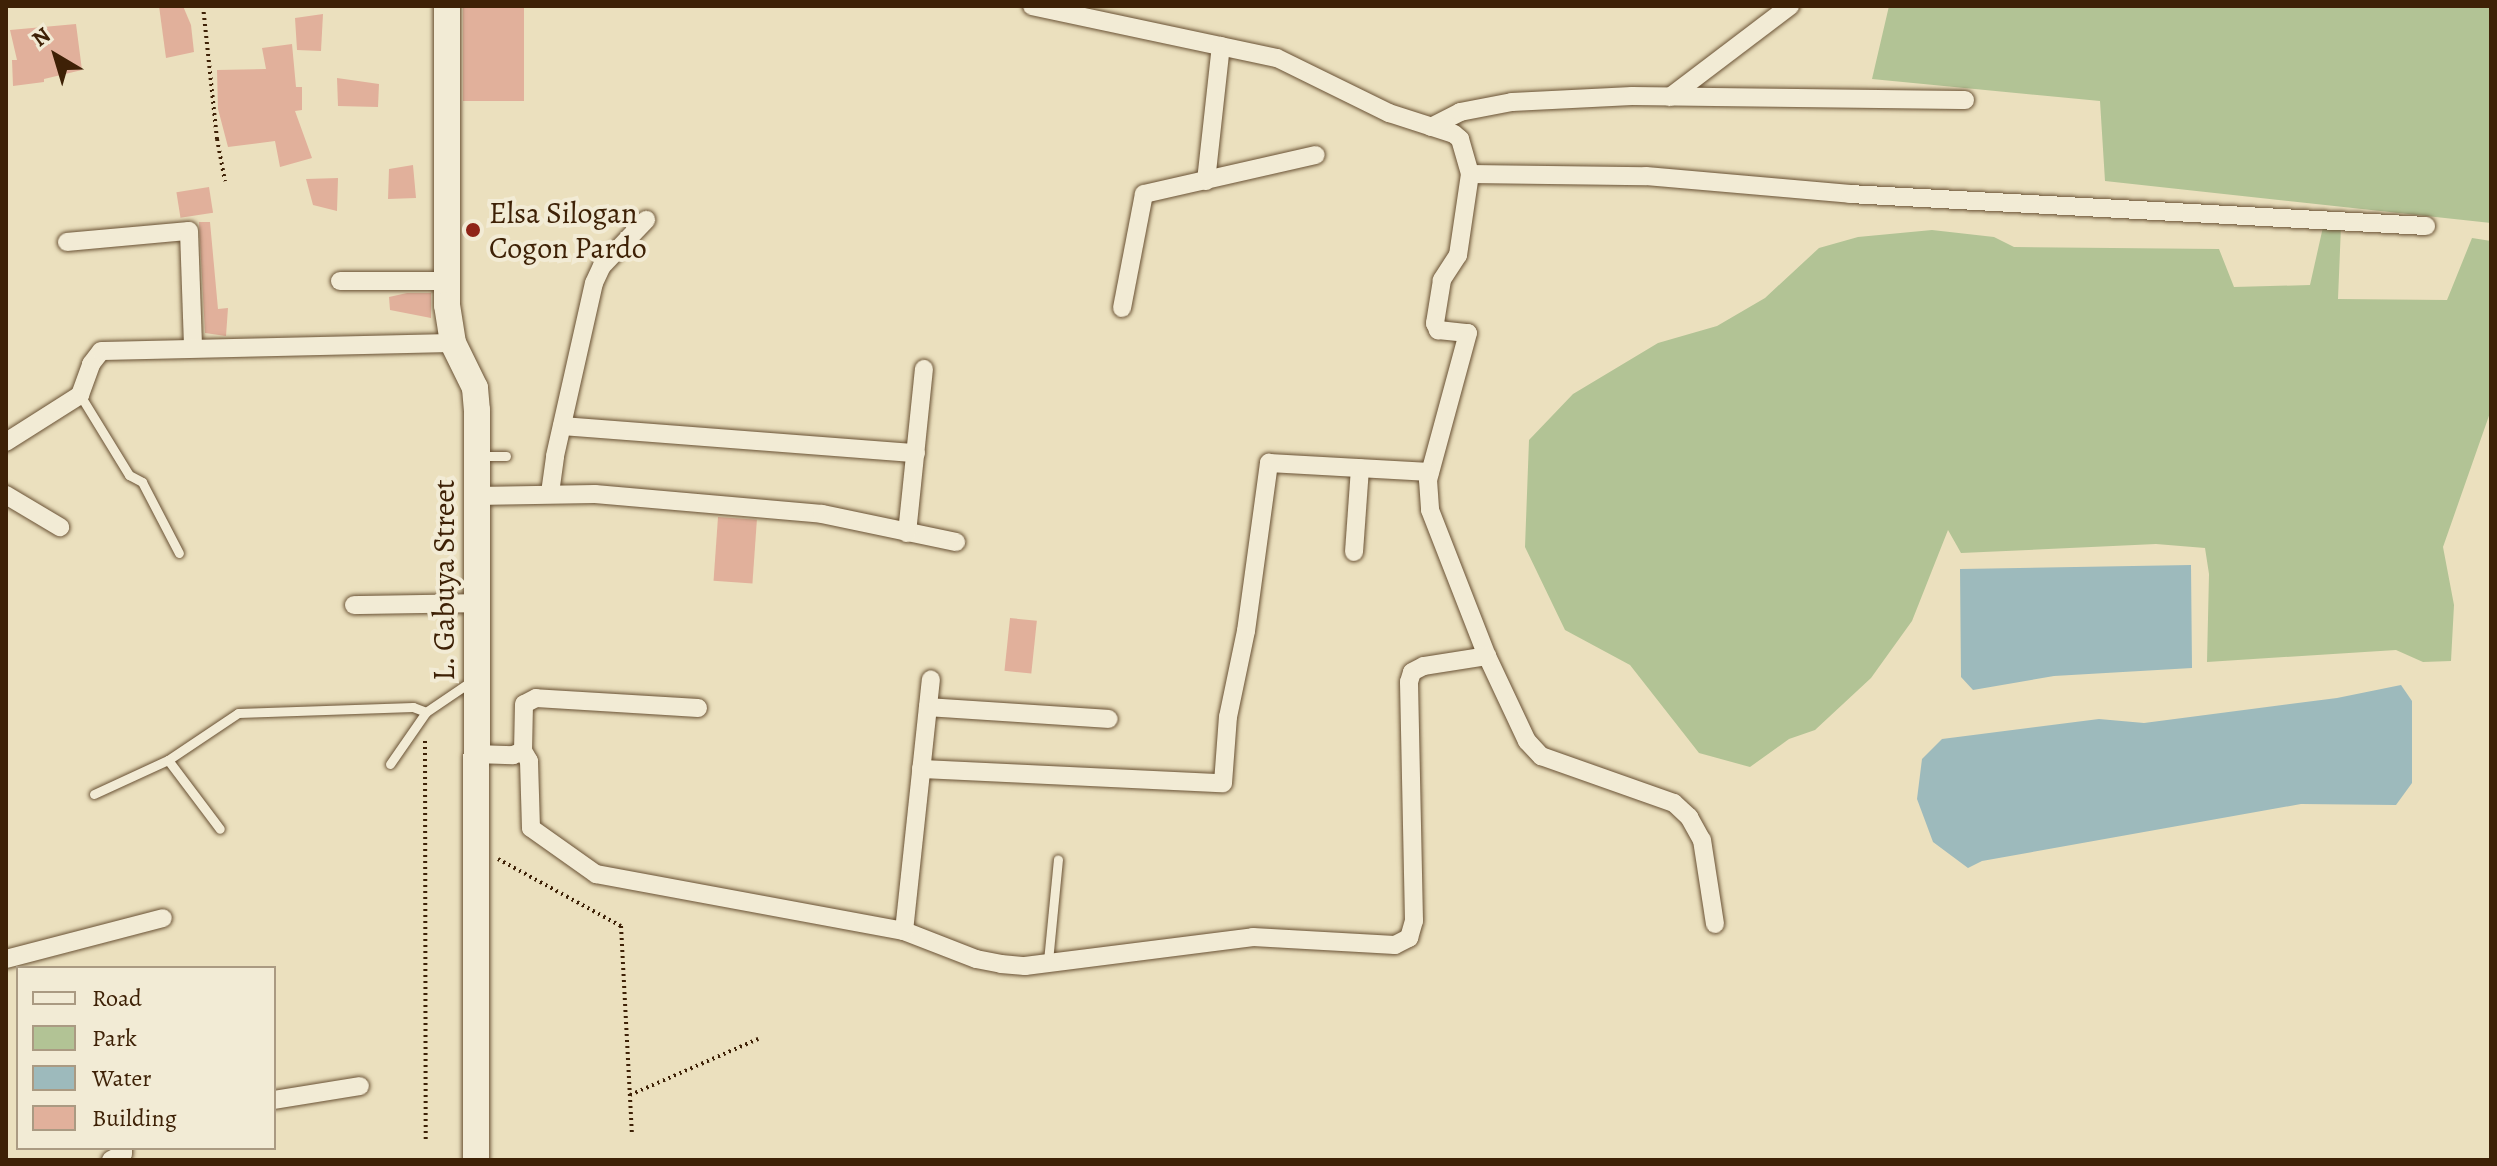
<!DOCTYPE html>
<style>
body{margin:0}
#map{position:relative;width:2497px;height:1166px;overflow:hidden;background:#ebe0be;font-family:Alegreya,serif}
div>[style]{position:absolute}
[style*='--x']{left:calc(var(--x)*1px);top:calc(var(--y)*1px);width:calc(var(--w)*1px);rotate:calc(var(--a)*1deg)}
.green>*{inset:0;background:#b2c395}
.water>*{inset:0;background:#9dbabc}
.building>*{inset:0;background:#e1b09b;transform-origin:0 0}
.path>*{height:4px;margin-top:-2px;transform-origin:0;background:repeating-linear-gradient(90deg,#3e2106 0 2px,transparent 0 6px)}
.roads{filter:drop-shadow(0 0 2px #695134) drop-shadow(0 0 2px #695134)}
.lane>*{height:9px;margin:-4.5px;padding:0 4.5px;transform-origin:4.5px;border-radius:4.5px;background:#f2ebd5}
.street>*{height:18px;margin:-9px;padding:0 9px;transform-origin:9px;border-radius:9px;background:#f2ebd5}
.secondary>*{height:26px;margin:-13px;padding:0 13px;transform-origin:13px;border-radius:13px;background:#f2ebd5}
.dots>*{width:22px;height:22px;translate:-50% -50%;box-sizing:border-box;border:4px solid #f2ebd5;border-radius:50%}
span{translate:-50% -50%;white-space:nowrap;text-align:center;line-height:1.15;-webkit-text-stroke:8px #f2ebd5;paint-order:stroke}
.poi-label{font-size:30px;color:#3e2106}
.left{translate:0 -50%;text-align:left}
.street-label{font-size:30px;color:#3e2106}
.frame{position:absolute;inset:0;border:8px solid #3e2106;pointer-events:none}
.legend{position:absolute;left:16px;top:966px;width:260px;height:184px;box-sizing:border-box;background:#f2ebd5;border:2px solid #aa9a82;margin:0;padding:10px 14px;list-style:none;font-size:24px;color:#3e2106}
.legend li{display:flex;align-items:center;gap:16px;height:40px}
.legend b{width:40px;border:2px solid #aa9a82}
.north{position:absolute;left:16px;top:16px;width:80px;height:80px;-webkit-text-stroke:6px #f2ebd5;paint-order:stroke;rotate:322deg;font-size:22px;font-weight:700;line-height:32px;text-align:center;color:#3e2106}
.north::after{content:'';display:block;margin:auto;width:28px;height:36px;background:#3e2106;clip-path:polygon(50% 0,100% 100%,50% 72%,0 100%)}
</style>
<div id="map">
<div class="green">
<div style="clip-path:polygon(1889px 6px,2491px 6px,2491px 223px,2105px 181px,2100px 101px,1872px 79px)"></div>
<div style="clip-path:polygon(2341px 226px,2338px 299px,2447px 300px,2472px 238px,2491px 241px,2491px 410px,2443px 547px,2454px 605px,2451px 661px,2423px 662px,2396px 650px,2207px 662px,2209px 574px,2205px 548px,2156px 544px,1961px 553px,1948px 530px,1912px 621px,1871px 678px,1815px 730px,1789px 739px,1750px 767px,1699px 753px,1630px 665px,1565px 630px,1525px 547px,1529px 440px,1573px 394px,1658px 343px,1717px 326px,1765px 298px,1819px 248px,1858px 237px,1932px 230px,1994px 237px,2014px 247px,2219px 249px,2234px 287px,2310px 285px,2323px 227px)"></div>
</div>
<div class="water">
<div style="clip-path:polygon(2191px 565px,2192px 668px,2054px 676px,1973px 690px,1961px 677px,1960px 569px)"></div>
<div style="clip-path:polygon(2401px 685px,2412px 701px,2412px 783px,2396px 805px,2301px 804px,1982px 861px,1968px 868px,1933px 842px,1917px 799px,1922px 759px,1942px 739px,2099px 719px,2144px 723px,2337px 698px)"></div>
</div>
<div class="building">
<div style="clip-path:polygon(159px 6px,183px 6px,191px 25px,194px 52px,166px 58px)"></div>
<div style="left:463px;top:6px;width:61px;height:95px"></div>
<div style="clip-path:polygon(323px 14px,321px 51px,297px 50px,295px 18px)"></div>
<div style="clip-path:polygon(76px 24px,82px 70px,44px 79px,44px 82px,13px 86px,12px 60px,17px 60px,10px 30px)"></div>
<div style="clip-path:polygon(292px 44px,296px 87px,302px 87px,302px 110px,295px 111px,312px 158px,280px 167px,275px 141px,228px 147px,218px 109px,217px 70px,266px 69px,262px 48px)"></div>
<div style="clip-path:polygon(337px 78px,379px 84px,378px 107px,338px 106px)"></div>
<div style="clip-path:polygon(413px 165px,416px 198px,388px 199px,389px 169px)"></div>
<div style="clip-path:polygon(338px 178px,337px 211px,313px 205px,306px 179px)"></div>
<div style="left:209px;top:187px;width:26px;height:33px;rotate:81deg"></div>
<div style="clip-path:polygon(199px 222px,210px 222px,218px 309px,228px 308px,226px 336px,205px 333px)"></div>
<div style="clip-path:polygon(407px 293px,431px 293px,431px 318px,390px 310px,389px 297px)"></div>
<div style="left:718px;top:517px;width:39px;height:64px;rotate:4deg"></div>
<div style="left:1010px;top:618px;width:27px;height:53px;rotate:6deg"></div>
</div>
<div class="path">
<div style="--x:203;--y:6;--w:134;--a:84"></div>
<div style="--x:217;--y:139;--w:43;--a:79.2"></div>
<div style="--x:425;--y:741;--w:402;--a:89.9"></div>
<div style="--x:498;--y:859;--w:140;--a:28.6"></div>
<div style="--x:621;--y:926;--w:210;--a:87"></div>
<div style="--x:630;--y:1095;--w:140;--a:-23.6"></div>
</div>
<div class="roads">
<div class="lane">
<div style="--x:80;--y:395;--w:94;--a:58.5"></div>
<div style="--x:129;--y:475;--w:15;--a:28"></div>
<div style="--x:142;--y:482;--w:80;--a:62.5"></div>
<div style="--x:480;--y:456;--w:26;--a:0"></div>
<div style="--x:168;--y:760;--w:86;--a:53"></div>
<div style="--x:390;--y:764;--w:63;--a:-55.3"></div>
<div style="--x:426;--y:712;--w:57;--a:-34.2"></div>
<div style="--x:94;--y:794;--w:81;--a:-24.7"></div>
<div style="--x:168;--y:760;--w:84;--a:-33.9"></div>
<div style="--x:238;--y:713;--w:175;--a:-2"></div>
<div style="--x:413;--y:707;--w:14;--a:21"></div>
<div style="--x:1048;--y:961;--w:102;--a:-84.4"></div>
</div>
<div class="street">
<div style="--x:1032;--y:6;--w:250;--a:12"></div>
<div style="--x:1277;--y:58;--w:125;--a:26.2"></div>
<div style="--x:1389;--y:113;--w:68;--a:17.9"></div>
<div style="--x:1454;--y:134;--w:8;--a:40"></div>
<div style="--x:1460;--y:139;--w:36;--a:74"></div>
<div style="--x:1470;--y:174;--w:82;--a:98.4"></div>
<div style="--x:1458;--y:255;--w:30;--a:123"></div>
<div style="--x:1442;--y:280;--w:44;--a:99.2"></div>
<div style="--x:1435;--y:323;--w:8;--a:67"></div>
<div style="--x:1438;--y:330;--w:30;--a:6"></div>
<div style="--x:1468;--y:333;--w:152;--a:105.2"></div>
<div style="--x:1428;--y:480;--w:30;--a:86"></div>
<div style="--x:1430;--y:510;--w:157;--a:68.7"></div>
<div style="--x:1487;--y:656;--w:94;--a:64.8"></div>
<div style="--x:1527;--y:741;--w:21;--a:47"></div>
<div style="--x:1541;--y:756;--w:141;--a:19.5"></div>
<div style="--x:1674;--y:803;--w:21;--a:43"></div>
<div style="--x:1689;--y:817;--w:26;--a:61"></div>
<div style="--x:1702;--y:840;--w:85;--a:81.2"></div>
<div style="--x:1670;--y:97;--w:151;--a:-37.2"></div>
<div style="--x:1431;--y:127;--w:33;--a:-27"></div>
<div style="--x:1460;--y:112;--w:53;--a:-10.9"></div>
<div style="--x:1512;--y:102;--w:120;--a:-2.9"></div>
<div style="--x:1632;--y:96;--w:333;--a:0.7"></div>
<div style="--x:1470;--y:174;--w:176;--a:0.7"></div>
<div style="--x:1646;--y:176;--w:205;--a:5"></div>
<div style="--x:1850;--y:194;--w:577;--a:3.18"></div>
<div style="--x:1206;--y:181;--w:136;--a:-83.7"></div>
<div style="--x:67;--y:242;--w:122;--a:-5.2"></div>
<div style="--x:189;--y:231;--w:116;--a:88"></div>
<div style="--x:340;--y:281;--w:107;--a:0"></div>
<div style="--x:1122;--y:308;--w:116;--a:-79.1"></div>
<div style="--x:1144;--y:194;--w:176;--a:-12.8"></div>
<div style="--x:562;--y:426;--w:355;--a:4.4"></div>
<div style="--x:6;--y:442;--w:88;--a:-32.4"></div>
<div style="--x:80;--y:395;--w:33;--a:-70"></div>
<div style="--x:91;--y:364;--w:16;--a:-52"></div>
<div style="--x:101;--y:351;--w:352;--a:-1.3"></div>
<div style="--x:550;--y:493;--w:37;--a:-82"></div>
<div style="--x:555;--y:456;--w:177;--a:-77.3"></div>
<div style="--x:594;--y:283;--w:19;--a:-65"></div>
<div style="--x:602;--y:266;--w:64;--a:-46.3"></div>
<div style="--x:6;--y:495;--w:63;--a:30.7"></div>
<div style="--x:476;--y:496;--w:119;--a:-1"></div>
<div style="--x:595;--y:494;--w:228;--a:5"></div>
<div style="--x:822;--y:514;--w:137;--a:11.8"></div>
<div style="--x:907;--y:533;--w:165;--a:-84.1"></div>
<div style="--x:1354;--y:552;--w:84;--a:-85.9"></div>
<div style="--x:354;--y:605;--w:122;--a:-0.9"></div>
<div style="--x:928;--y:707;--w:181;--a:3.8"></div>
<div style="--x:698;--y:708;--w:162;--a:-176.5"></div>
<div style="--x:536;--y:698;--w:13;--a:153"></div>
<div style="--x:524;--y:704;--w:47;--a:91.2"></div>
<div style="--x:523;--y:751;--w:12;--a:59"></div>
<div style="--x:529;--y:761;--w:67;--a:88.3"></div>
<div style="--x:531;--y:828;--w:80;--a:35.3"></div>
<div style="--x:596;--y:874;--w:313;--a:10.5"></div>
<div style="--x:904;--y:931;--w:77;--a:21.3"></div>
<div style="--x:976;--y:959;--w:25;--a:11"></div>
<div style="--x:1001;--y:964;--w:24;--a:5"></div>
<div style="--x:1025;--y:966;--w:230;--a:-7.2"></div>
<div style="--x:1253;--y:937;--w:142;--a:3.2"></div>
<div style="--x:1395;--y:945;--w:16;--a:-27"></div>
<div style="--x:1409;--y:938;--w:18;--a:-74"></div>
<div style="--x:1414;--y:921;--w:239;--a:-91.2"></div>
<div style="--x:1409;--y:682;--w:10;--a:-73"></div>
<div style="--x:1412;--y:672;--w:13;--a:-27"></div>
<div style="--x:1424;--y:666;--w:64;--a:-9"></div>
<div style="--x:475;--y:754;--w:38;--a:2"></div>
<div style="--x:513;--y:755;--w:11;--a:-22"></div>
<div style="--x:921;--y:769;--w:302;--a:2.7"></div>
<div style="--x:1223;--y:783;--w:66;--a:-85.7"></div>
<div style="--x:1228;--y:717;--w:88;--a:-78.2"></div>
<div style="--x:1246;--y:631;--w:170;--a:-82.2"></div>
<div style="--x:1269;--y:463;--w:161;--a:3.2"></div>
<div style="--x:904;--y:931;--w:253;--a:-83.9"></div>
<div style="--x:6;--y:959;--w:162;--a:-14.6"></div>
<div style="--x:274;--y:1100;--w:87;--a:-9.2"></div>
<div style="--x:111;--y:1160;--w:13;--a:-27"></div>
<div style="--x:123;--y:1154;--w:6;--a:-90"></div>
</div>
<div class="secondary">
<div style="--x:447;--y:6;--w:299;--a:90"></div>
<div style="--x:447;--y:305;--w:38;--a:81"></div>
<div style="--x:453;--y:343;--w:50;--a:63.9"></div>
<div style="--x:475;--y:388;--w:22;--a:85"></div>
<div style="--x:477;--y:410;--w:750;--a:90.08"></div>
</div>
</div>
<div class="dots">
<div style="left:473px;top:230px;background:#8f2418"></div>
</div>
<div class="poi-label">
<span class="left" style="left:489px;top:230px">Elsa Silogan<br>Cogon Pardo</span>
</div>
<div class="street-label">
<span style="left:444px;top:580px;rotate:-90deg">L. Gabuya Street</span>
</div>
<div class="frame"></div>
<ul class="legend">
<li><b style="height:10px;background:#f2ebd5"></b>Road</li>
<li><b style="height:22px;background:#b2c395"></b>Park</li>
<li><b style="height:22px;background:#9dbabc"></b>Water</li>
<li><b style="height:22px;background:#e1b09b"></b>Building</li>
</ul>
<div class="north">N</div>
</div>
